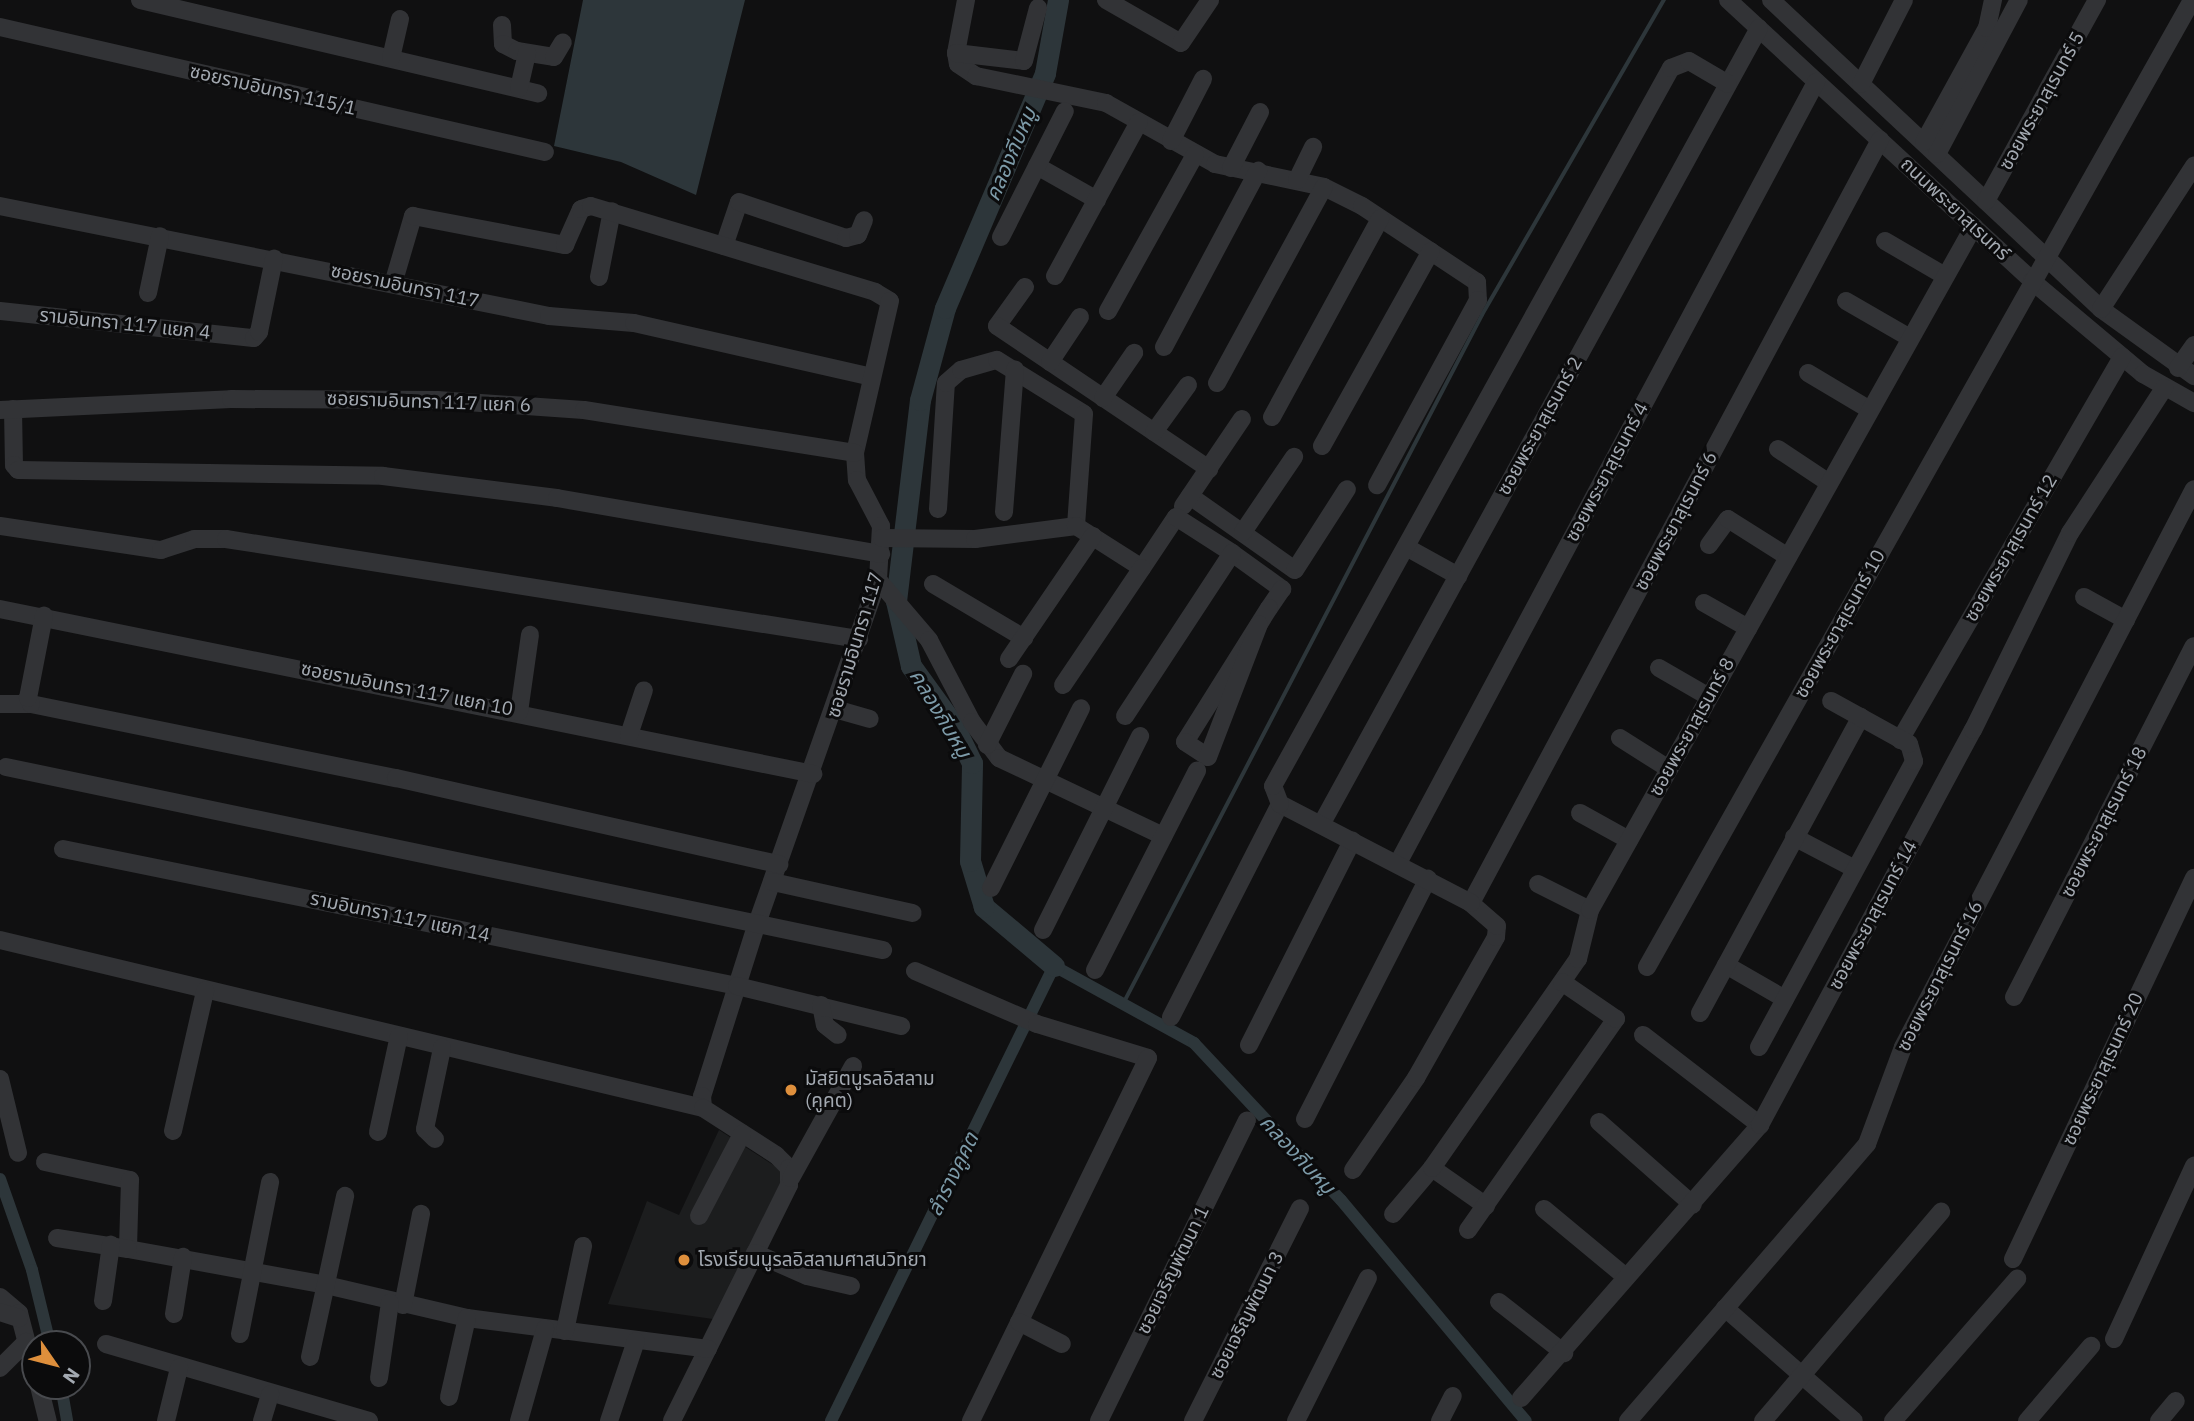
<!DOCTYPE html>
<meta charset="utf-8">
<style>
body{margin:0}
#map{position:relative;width:2194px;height:1421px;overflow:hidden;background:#101011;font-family:"IBM Plex Sans","Noto Sans Thai",sans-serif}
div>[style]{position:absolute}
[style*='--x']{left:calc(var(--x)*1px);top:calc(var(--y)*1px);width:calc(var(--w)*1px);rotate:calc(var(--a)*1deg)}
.built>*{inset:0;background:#1c1d1e}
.water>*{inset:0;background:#2d363a}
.stream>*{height:3.5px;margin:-1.75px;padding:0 1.75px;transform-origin:1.75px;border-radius:1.75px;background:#2d363a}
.canal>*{height:12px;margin:-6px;padding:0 6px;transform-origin:6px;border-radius:6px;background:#2d363a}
.river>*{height:21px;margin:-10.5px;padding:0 10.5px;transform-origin:10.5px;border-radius:10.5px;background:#2d363a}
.minor>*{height:18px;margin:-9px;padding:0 9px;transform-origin:9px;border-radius:9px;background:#323336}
.dots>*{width:19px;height:19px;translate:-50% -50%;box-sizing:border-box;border:4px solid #0b0b0c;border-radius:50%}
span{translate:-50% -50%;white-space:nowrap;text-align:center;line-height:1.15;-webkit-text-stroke:6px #0b0b0c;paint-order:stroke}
.street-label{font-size:19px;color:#a3a9b1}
.poi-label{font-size:19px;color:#a3a9b1}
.left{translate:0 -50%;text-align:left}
.water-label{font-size:21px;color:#7d9ba9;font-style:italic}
.north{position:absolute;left:21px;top:1330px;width:70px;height:70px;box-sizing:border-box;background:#0b0b0c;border:2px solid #484a4e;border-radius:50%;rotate:125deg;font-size:19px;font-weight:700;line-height:28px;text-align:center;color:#a3a9b1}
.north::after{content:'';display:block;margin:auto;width:24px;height:32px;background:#de8f3c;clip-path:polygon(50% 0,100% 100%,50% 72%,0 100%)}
</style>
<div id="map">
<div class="built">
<div style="clip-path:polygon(719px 1130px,781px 1170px,784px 1181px,713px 1319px,608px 1304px,647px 1201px,679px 1215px)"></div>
</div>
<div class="water">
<div style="clip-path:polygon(583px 0,745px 0,696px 195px,621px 162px,554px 146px)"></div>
</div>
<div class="stream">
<div style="--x:1122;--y:1006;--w:779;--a:-62.48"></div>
<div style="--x:1482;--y:315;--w:364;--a:-60"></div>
</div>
<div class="canal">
<div style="--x:0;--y:1179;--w:96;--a:70.6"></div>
<div style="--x:32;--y:1270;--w:76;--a:76.3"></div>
<div style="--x:61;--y:1386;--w:36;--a:80"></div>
<div style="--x:831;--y:1421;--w:507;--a:-63.89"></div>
<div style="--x:1054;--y:966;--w:160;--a:28.8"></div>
<div style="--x:1194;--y:1043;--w:215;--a:46.9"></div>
<div style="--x:1341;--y:1200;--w:288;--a:50.1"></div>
</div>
<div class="river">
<div style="--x:1054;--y:966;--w:92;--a:-139.9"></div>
<div style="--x:984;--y:907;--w:48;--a:-106.9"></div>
<div style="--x:970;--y:861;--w:98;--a:-88.8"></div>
<div style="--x:972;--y:763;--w:43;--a:-116"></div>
<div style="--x:953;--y:724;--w:72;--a:-125.9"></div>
<div style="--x:911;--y:666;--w:67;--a:-103"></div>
<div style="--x:896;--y:601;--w:202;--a:-83.2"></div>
<div style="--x:920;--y:400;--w:95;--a:-74.8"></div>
<div style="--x:945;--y:308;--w:255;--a:-66.9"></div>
<div style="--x:1045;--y:73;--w:74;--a:-79.9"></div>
</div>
<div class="minor">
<div style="--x:140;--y:0;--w:409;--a:13.2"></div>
<div style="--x:966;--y:0;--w:54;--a:100.7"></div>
<div style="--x:956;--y:53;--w:11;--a:80"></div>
<div style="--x:958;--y:64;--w:22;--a:34"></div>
<div style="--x:976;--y:76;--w:133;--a:11.7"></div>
<div style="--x:1106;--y:103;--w:125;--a:29.2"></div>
<div style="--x:1215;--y:164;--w:111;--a:11.9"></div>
<div style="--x:1324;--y:187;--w:42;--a:26.6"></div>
<div style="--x:1362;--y:206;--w:138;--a:33.5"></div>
<div style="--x:1477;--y:282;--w:18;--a:87"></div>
<div style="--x:1478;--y:300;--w:211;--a:118.6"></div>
<div style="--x:1106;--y:0;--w:86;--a:29.8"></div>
<div style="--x:1181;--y:43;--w:52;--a:-56"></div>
<div style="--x:1728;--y:0;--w:414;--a:42.7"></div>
<div style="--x:2032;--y:281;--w:145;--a:40"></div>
<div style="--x:2143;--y:374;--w:59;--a:29.6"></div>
<div style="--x:1771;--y:0;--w:452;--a:43.1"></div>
<div style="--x:2101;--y:309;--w:115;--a:35.8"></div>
<div style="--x:502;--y:25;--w:19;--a:87"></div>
<div style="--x:503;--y:44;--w:16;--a:27"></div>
<div style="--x:517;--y:51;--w:37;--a:9"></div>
<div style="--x:554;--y:57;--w:17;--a:-59"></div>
<div style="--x:0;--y:27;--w:559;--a:12.92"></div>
<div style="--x:956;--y:53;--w:68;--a:6.7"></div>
<div style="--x:1024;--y:61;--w:55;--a:-75.2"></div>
<div style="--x:391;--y:58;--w:40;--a:-77"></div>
<div style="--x:1861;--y:84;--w:94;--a:-62.9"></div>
<div style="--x:519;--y:88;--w:36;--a:-77"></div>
<div style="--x:1171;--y:141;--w:70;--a:-62.7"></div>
<div style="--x:1924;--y:142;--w:130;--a:-61.1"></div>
<div style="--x:1987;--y:28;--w:29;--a:-78"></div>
<div style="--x:1937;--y:154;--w:174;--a:-62"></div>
<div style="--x:1037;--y:166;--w:69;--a:29.5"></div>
<div style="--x:1231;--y:168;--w:63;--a:-62.6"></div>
<div style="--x:1297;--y:180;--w:37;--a:-64"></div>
<div style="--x:1986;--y:201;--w:230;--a:-61.1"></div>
<div style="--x:0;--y:206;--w:560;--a:11.33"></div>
<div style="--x:549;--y:316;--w:85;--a:4.7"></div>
<div style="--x:634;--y:323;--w:243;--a:12.8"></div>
<div style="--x:1001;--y:237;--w:141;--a:-63.1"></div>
<div style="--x:1885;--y:241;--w:69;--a:30.3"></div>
<div style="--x:724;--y:246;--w:46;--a:-71.2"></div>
<div style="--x:739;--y:202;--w:113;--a:18.6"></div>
<div style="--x:846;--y:238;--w:12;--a:-14"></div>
<div style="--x:858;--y:235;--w:16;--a:-68"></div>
<div style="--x:1055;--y:276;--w:175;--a:-61.4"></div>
<div style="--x:599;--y:277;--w:67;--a:-78.9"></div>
<div style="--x:393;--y:284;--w:71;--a:-73.6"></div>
<div style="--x:413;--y:216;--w:155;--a:10.8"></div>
<div style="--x:565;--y:245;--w:39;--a:-66"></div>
<div style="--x:581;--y:209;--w:10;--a:-17"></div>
<div style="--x:591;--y:206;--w:297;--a:16.8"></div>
<div style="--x:875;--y:292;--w:17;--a:31"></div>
<div style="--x:890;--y:301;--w:156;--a:103"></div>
<div style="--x:855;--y:453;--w:27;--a:86"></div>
<div style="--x:857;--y:480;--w:52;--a:62.4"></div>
<div style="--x:881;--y:526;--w:54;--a:93.2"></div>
<div style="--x:878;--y:580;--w:364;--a:109.4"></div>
<div style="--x:757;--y:923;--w:182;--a:107.6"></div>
<div style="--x:702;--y:1096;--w:12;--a:85"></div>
<div style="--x:1025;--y:287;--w:48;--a:125.7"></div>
<div style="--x:997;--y:326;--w:256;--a:34"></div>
<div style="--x:148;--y:293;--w:58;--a:-78.1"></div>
<div style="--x:1846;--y:301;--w:74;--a:30"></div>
<div style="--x:2101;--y:309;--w:171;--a:-57"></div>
<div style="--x:0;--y:311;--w:255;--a:6.1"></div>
<div style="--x:254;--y:338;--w:8;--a:-50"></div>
<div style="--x:259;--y:332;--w:75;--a:-78.4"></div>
<div style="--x:1108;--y:311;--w:179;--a:-60.9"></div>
<div style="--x:1164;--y:347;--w:200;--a:-61.9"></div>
<div style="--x:1050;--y:362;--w:54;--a:-56.3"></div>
<div style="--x:2178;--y:368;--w:28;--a:-55"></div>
<div style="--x:1808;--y:373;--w:72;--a:30.8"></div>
<div style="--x:1217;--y:383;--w:223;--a:-61.4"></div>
<div style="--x:1103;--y:398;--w:55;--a:-55.4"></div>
<div style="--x:13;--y:409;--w:56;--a:89"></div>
<div style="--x:14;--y:465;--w:6;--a:51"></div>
<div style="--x:18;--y:470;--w:365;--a:0.9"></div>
<div style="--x:383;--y:476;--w:175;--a:7.2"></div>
<div style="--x:557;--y:498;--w:329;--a:9.8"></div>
<div style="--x:0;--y:410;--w:231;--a:-2.7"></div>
<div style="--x:231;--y:399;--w:206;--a:0.3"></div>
<div style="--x:437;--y:400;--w:147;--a:3.9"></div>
<div style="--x:584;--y:410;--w:274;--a:9"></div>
<div style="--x:1272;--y:417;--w:226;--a:-61.4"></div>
<div style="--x:1154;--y:432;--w:58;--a:-54.1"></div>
<div style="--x:1322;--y:446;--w:223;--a:-60.8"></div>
<div style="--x:1778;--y:449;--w:61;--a:33.7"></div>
<div style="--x:1190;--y:496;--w:128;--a:35.2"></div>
<div style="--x:1295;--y:570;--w:96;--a:-57.3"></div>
<div style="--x:1183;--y:506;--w:105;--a:-55.9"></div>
<div style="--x:938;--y:509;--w:126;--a:-86.4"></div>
<div style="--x:946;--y:383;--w:20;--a:-41"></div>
<div style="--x:961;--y:370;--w:37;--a:-16"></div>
<div style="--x:997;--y:360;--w:102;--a:31.8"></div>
<div style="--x:1084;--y:414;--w:112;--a:94.1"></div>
<div style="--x:1004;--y:512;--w:143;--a:-85.6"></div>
<div style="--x:0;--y:526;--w:163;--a:8.5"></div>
<div style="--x:161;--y:550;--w:35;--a:-18"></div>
<div style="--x:194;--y:539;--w:32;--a:0"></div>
<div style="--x:226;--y:539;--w:641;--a:8.98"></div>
<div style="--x:1243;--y:532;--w:91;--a:-55.8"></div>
<div style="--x:882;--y:538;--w:93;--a:0.6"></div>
<div style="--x:975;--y:539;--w:102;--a:-7.3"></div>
<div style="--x:1076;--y:526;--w:78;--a:32.5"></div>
<div style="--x:1142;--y:568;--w:61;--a:-56.3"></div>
<div style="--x:1176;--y:517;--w:67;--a:32.7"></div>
<div style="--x:1232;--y:553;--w:62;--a:35.8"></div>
<div style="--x:1282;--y:589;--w:23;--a:124"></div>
<div style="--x:1269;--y:608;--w:158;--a:122.1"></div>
<div style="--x:1185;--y:742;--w:27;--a:33"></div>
<div style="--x:1208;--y:757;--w:142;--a:-69"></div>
<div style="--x:1709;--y:545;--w:32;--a:-54"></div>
<div style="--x:1728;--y:519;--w:71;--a:32.3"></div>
<div style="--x:1406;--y:547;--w:60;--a:29.1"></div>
<div style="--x:878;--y:580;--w:79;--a:49.6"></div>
<div style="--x:929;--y:640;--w:93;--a:62.3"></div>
<div style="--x:972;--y:722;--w:45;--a:53.1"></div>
<div style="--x:999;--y:758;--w:182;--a:25.4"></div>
<div style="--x:933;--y:584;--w:106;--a:30.7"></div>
<div style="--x:2084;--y:597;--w:48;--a:28.7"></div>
<div style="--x:1704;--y:603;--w:51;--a:29.6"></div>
<div style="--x:0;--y:609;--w:830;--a:11.47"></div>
<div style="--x:1009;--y:659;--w:149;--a:-55.7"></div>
<div style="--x:1659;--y:668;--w:58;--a:30.1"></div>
<div style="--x:1063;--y:685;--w:141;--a:-56"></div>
<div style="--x:0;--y:704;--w:31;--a:0"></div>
<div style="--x:31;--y:704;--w:372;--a:11.5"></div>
<div style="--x:396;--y:778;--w:393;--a:12.7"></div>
<div style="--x:31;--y:704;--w:7;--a:-117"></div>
<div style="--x:28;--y:698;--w:84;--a:-79"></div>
<div style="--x:835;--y:709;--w:36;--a:16"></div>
<div style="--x:519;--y:712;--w:78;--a:-81.9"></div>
<div style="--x:1125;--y:716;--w:195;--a:-56.7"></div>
<div style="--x:629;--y:735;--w:47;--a:-71.6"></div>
<div style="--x:1620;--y:738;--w:58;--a:32.3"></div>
<div style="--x:1900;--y:740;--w:443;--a:-59.9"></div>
<div style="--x:987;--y:745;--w:80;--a:-63.1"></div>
<div style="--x:6;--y:767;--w:896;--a:11.79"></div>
<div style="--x:1580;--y:813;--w:56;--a:28.9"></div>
<div style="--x:1322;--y:823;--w:907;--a:-61.2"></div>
<div style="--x:1794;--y:837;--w:67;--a:27.7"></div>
<div style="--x:63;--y:849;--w:688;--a:11.49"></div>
<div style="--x:737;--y:986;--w:169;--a:13.7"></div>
<div style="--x:1398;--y:863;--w:886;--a:-61.84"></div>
<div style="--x:773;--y:882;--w:143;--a:12.5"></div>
<div style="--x:1538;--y:884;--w:58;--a:26.6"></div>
<div style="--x:991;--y:888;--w:201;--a:-63.4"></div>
<div style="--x:1471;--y:903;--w:866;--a:-61.81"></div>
<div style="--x:1043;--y:930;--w:217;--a:-63.4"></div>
<div style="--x:0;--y:940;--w:723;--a:13.44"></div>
<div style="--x:703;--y:1108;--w:87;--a:32.8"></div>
<div style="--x:776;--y:1155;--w:18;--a:45"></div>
<div style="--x:789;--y:1168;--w:17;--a:90"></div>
<div style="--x:789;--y:1185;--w:263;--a:116.4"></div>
<div style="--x:1726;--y:965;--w:68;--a:30"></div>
<div style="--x:1647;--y:967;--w:1110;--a:-60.59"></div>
<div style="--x:1095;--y:970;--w:224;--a:-62.9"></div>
<div style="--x:915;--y:971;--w:133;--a:23.5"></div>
<div style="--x:1037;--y:1024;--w:116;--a:17"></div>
<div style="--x:1148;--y:1058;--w:404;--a:116"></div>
<div style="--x:2014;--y:997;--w:394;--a:-62.9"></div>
<div style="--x:821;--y:1005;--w:20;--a:79"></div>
<div style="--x:825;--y:1025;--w:16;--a:38"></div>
<div style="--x:1700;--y:1013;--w:337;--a:-61.5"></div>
<div style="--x:1171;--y:1017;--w:239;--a:-62.9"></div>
<div style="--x:1643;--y:1035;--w:148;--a:37.6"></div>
<div style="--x:1249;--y:1045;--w:229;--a:-63.2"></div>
<div style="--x:1759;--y:1047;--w:325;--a:-61.5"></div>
<div style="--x:1914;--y:761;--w:18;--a:-106"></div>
<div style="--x:1909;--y:744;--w:89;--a:-151.1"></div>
<div style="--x:0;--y:1079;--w:76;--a:76.3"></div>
<div style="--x:1305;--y:1119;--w:270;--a:-62.9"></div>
<div style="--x:1599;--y:1122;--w:125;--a:41.4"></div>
<div style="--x:173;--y:1131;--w:144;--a:-77.1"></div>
<div style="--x:378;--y:1132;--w:98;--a:-77.7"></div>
<div style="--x:435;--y:1139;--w:14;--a:-135"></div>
<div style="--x:425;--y:1129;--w:83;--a:-78.1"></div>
<div style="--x:45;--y:1162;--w:87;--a:12"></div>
<div style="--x:130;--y:1180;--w:69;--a:91.7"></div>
<div style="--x:128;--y:1249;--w:201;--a:10.3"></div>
<div style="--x:326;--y:1285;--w:145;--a:13.2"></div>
<div style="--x:467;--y:1318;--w:243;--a:7.3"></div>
<div style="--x:1432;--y:1168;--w:66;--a:35.1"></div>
<div style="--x:1353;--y:1170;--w:112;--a:-55.6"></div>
<div style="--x:1416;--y:1078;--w:162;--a:-60.4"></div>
<div style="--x:1496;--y:937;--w:11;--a:-85"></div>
<div style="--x:1497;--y:926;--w:35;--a:-139"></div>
<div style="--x:1471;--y:903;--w:215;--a:-152.6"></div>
<div style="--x:1280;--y:804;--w:19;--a:-111"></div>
<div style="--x:1273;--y:786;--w:821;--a:-61"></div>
<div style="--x:1671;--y:68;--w:19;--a:-21"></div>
<div style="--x:1689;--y:61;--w:45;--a:30.5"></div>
<div style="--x:791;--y:1178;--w:128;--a:-61"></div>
<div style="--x:1544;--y:1209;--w:107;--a:39.7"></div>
<div style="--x:1393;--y:1214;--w:60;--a:-49.7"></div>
<div style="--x:1432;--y:1168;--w:255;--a:-55.1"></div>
<div style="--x:1578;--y:959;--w:50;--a:-76.2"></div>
<div style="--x:1590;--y:910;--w:784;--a:-60.69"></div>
<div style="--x:699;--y:1216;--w:93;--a:-62.3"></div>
<div style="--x:1468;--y:1230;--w:258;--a:-55"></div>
<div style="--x:1616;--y:1019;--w:65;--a:-145.6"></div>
<div style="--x:57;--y:1238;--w:72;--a:8.8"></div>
<div style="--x:755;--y:1253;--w:57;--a:23.9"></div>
<div style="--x:807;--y:1276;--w:45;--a:12.8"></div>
<div style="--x:2013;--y:1259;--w:422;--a:-64.6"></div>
<div style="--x:0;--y:1297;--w:25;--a:40"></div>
<div style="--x:19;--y:1313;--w:63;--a:75.3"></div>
<div style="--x:103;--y:1301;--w:57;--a:-81.9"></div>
<div style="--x:1499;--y:1302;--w:83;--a:38.1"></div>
<div style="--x:403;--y:1305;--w:93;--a:-78.8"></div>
<div style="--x:1725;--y:1308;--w:171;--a:41.2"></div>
<div style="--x:0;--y:1312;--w:20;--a:18"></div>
<div style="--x:174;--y:1314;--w:58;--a:-81"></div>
<div style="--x:1019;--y:1322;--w:48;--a:27.1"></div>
<div style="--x:565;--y:1331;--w:87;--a:-78"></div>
<div style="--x:240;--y:1334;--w:155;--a:-78.8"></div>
<div style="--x:2114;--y:1339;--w:191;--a:-65.2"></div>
<div style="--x:106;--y:1344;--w:274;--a:16.3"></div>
<div style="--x:310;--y:1357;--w:165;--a:-77.7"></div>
<div style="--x:0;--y:1368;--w:37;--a:-45"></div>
<div style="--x:379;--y:1378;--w:76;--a:-81.7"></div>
<div style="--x:39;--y:1386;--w:36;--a:76"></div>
<div style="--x:449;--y:1397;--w:81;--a:-77.2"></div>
<div style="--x:1521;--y:1398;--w:363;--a:-48.8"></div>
<div style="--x:1760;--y:1125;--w:449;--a:-61.7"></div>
<div style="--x:1973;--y:730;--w:220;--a:-63.8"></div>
<div style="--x:2070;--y:533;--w:173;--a:-57"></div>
<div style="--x:166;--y:1421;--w:55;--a:-76.2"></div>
<div style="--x:262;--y:1421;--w:28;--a:-73"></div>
<div style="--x:519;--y:1421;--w:96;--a:-74.2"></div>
<div style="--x:609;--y:1421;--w:84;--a:-71.4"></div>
<div style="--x:1099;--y:1421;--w:335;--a:-63.8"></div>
<div style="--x:1193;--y:1421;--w:238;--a:-63.3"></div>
<div style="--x:1296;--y:1421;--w:160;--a:-63.3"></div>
<div style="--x:1440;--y:1421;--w:28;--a:-63"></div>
<div style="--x:1628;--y:1421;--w:366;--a:-49.2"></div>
<div style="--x:1867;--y:1144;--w:103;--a:-69.6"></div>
<div style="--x:1903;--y:1047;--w:629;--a:-62.46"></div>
<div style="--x:1763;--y:1421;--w:275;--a:-49.6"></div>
<div style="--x:1893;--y:1421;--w:189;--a:-48.9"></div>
<div style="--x:2027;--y:1421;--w:99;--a:-49.5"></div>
<div style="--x:2159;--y:1421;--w:26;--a:-50"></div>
</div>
<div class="dots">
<div style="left:791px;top:1090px;background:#de8f3c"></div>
<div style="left:684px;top:1260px;background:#de8f3c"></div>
</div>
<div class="street-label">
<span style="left:273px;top:90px;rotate:13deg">ซอยรามอินทรา 115/1</span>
<span style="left:2042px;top:101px;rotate:-61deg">ซอยพระยาสุเรนทร์ 5</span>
<span style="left:1955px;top:209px;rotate:43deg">ถนนพระยาสุเรนทร์</span>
<span style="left:405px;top:286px;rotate:12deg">ซอยรามอินทรา 117</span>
<span style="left:125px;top:324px;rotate:6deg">รามอินทรา 117 แยก 4</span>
<span style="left:429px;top:402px;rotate:2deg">ซอยรามอินทรา 117 แยก 6</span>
<span style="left:1540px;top:426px;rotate:-61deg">ซอยพระยาสุเรนทร์ 2</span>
<span style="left:1607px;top:472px;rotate:-62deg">ซอยพระยาสุเรนทร์ 4</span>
<span style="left:1676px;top:521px;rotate:-62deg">ซอยพระยาสุเรนทร์ 6</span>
<span style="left:2011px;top:548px;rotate:-60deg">ซอยพระยาสุเรนทร์ 12</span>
<span style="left:1840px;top:624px;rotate:-61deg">ซอยพระยาสุเรนทร์ 10</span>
<span style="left:855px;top:645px;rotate:-73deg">ซอยรามอินทรา 117</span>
<span style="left:407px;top:689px;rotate:11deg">ซอยรามอินทรา 117 แยก 10</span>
<span style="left:1692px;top:727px;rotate:-61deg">ซอยพระยาสุเรนทร์ 8</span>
<span style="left:2104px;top:822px;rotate:-63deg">ซอยพระยาสุเรนทร์ 18</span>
<span style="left:1873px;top:915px;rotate:-62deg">ซอยพระยาสุเรนทร์ 14</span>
<span style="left:400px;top:917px;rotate:12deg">รามอินทรา 117 แยก 14</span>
<span style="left:1940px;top:976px;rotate:-63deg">ซอยพระยาสุเรนทร์ 16</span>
<span style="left:2103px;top:1069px;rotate:-65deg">ซอยพระยาสุเรนทร์ 20</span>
<span style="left:1173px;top:1270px;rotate:-64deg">ซอยเจริญพัฒนา 1</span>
<span style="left:1247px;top:1315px;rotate:-63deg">ซอยเจริญพัฒนา 3</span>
</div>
<div class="poi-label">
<span class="left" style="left:805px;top:1090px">มัสยิตนูรลอิสลาม<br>(คูคต)</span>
<span class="left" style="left:698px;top:1260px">โรงเรียนนูรลอิสลามศาสนวิทยา</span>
</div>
<div class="water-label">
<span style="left:1010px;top:154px;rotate:-67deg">คลองกีบหมู</span>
<span style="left:941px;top:713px;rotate:59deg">คลองกีบหมู</span>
<span style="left:1298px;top:1154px;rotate:47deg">คลองกีบหมู</span>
<span style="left:952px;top:1174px;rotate:-64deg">ลำรางคูคต</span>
</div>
<div class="north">N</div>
</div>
